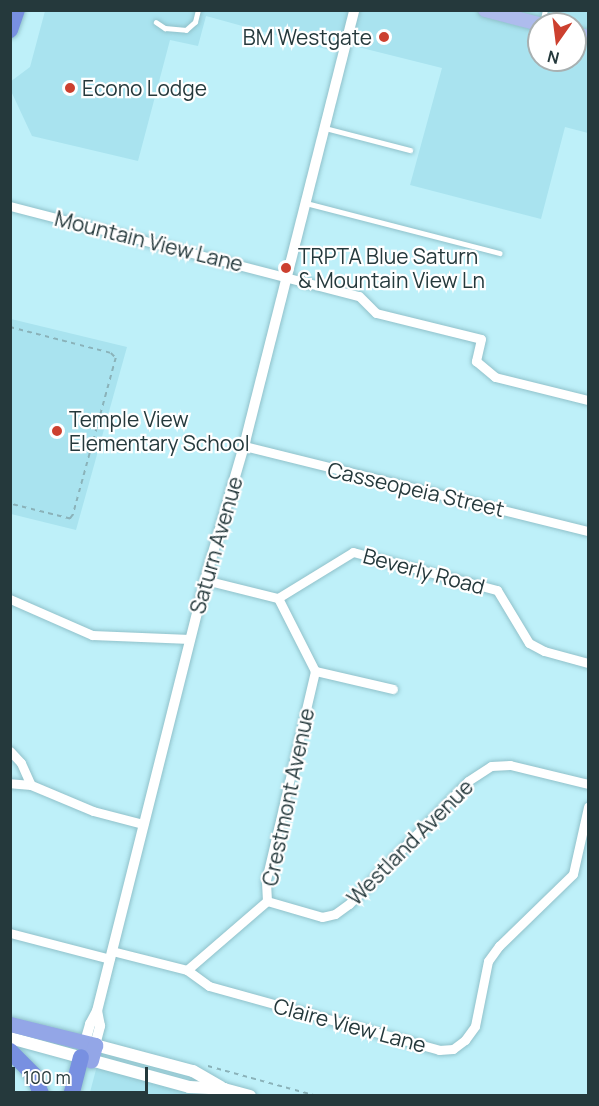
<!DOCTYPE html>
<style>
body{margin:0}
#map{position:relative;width:599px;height:1106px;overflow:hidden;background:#bef0f9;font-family:Manrope,sans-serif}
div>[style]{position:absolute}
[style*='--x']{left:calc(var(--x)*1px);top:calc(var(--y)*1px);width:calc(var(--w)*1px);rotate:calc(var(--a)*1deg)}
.built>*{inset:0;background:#a9e3ef}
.path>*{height:1.5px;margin-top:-0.75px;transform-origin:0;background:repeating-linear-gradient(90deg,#8ab2b9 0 4.5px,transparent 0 9px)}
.roads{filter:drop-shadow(0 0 2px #90c1ca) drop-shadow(0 0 2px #90c1ca)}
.service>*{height:4.5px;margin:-2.25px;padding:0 2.25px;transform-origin:2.25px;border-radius:2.25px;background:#fff}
.minor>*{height:9px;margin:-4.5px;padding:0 4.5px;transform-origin:4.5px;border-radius:4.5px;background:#fff}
.tertiary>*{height:10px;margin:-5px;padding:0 5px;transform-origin:5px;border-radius:5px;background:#fff}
.secondary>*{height:12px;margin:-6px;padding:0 6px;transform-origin:6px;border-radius:6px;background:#fff}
.primary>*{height:14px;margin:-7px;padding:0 7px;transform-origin:7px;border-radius:7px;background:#aebced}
.trunk>*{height:15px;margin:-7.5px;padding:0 7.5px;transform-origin:7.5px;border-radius:7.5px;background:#93a6e7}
.motorway>*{height:16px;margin:-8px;padding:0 8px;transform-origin:8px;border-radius:8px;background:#7890e1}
.dots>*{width:16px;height:16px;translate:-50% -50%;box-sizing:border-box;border:3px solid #fff;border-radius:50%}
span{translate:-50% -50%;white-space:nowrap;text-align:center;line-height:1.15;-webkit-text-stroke:4.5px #fff;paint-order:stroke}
.poi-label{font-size:21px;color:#25393c}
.right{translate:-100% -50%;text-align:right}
.left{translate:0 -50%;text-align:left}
.street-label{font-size:21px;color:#25393c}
.frame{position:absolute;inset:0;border:12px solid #25393c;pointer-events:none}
.north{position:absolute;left:527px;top:12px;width:60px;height:60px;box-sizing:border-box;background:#fff;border:2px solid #a8b0b1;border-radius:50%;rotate:194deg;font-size:16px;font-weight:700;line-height:24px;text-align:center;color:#25393c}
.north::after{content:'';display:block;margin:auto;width:21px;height:27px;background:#cc402f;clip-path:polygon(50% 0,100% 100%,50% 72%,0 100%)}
.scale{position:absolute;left:12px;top:1067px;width:136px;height:27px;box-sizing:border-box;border:3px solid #25393c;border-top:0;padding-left:8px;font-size:18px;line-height:21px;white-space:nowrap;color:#25393c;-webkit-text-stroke:4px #fff;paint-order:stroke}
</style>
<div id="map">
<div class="built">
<div style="clip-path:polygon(evenodd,45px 11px,588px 11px,588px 133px,565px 127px,541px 219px,410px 185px,442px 68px,346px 44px,344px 54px,206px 16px,198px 46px,170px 40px,138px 161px,32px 136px,11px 91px,10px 82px,30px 67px,45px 11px,539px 24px,575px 24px,575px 60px,539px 60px,539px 24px)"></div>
<div style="clip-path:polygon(11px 319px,127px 347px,76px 530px,11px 514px)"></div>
<div style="clip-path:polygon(98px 1062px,250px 1096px,89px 1096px)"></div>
</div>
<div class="path">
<div style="--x:10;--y:327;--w:104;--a:14.4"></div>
<div style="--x:111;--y:353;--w:7;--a:45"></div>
<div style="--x:116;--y:358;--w:163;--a:105.3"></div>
<div style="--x:73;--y:515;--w:5;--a:127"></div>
<div style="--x:70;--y:519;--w:62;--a:-166"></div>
<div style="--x:208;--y:1066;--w:113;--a:15.4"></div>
</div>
<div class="roads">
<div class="service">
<div style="--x:156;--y:22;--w:11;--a:34"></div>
<div style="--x:165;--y:28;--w:21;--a:5"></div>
<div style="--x:186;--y:30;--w:12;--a:-42"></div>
<div style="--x:195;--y:22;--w:12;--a:-76"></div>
<div style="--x:542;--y:24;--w:14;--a:-78"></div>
<div style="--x:325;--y:128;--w:88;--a:14.5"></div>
<div style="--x:306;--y:203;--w:200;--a:14.5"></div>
</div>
<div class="minor">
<div style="--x:10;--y:206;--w:360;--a:14.5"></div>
<div style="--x:359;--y:296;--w:24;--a:45"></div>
<div style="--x:376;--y:313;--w:108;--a:13.9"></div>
<div style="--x:481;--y:339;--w:23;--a:103"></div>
<div style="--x:476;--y:361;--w:25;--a:40"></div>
<div style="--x:495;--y:377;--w:96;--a:13.9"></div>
<div style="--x:244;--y:446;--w:354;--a:13.9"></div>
<div style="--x:205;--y:580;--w:75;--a:13.9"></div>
<div style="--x:278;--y:598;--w:88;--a:-31.5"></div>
<div style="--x:353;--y:552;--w:149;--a:14.8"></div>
<div style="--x:497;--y:590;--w:62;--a:58.9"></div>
<div style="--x:529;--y:643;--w:17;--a:28"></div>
<div style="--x:544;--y:651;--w:46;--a:15.3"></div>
<div style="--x:10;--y:599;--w:90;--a:23.7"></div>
<div style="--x:92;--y:635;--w:98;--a:2.3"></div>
<div style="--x:315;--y:671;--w:80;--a:13"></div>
<div style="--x:10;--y:751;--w:16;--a:47"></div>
<div style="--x:21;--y:763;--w:24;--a:66"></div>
<div style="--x:31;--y:785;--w:21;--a:-175"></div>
<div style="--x:31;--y:785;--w:67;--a:22.8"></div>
<div style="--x:93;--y:811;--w:52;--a:14.6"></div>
<div style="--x:267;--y:901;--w:57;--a:16.2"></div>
<div style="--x:322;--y:917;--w:13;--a:-13"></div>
<div style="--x:335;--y:914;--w:17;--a:-36"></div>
<div style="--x:349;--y:904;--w:171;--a:-45.9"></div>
<div style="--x:468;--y:781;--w:27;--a:-33"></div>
<div style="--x:491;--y:766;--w:19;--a:-3"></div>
<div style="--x:510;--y:765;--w:80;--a:13.7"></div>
<div style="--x:267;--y:901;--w:21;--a:-93"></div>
<div style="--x:266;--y:880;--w:215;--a:-76.8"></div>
<div style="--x:315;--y:671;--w:82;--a:-116.9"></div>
<div style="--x:10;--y:933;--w:103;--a:14.6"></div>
<div style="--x:112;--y:951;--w:77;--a:14.2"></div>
<div style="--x:187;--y:970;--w:27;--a:36"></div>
<div style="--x:209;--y:986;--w:239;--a:15.5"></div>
<div style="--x:439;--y:1050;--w:14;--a:-4"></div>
<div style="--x:453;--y:1049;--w:15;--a:-37"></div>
<div style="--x:465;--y:1040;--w:17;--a:-54"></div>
<div style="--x:475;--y:1026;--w:66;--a:-78.7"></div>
<div style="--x:488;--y:961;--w:19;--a:-54"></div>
<div style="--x:499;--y:946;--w:103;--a:-44.2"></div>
<div style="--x:573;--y:874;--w:69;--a:-77.4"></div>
<div style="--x:187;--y:970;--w:106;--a:-40.8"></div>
</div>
<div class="tertiary">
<div style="--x:85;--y:1042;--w:19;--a:-74"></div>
<div style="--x:90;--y:1024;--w:15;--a:-62"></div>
<div style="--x:97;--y:1011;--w:444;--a:-75.9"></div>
<div style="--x:205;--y:580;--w:140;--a:-73.8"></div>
<div style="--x:244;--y:446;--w:450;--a:-75.8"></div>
<div style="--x:95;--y:1045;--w:20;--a:-75"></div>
<div style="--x:100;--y:1026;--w:15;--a:-101"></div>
</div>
<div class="secondary">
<div style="--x:10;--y:1038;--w:186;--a:15.3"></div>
<div style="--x:189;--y:1087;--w:35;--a:3"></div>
<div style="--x:224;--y:1089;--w:27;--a:15"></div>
<div style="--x:95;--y:1045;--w:101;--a:14.9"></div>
<div style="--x:193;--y:1071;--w:32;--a:30"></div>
</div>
<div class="primary">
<div style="--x:485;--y:10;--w:56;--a:14.5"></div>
<div style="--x:575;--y:34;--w:13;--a:13"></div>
</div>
<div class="trunk">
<div style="--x:10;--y:1024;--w:88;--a:13.9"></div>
<div style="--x:95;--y:1045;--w:16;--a:105"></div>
</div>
<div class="motorway">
<div style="--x:10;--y:30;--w:21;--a:-71"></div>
<div style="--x:10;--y:1051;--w:33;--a:45"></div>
<div style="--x:33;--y:1074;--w:24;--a:68"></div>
<div style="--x:71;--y:1096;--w:40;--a:-75.6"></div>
</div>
</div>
<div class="dots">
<div style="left:384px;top:37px;background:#cc402f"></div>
<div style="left:70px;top:88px;background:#cc402f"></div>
<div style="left:286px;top:268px;background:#cc402f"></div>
<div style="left:57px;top:431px;background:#cc402f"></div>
</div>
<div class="poi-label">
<span class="right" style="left:372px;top:37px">BM Westgate</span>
<span class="left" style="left:82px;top:88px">Econo Lodge</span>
<span class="left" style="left:298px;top:268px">TRPTA Blue Saturn<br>&amp; Mountain View Ln</span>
<span class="left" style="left:69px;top:431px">Temple View<br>Elementary School</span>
</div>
<div class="street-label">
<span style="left:149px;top:241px;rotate:14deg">Mountain View Lane</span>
<span style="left:416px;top:489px;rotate:13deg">Casseopeia Street</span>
<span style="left:216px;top:545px;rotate:-74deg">Saturn Avenue</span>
<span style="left:424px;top:571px;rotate:15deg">Beverly Road</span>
<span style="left:288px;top:797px;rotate:-78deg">Crestmont Avenue</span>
<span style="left:410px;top:842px;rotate:-45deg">Westland Avenue</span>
<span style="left:350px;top:1025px;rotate:15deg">Claire View Lane</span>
</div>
<div class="frame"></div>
<div class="north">N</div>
<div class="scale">100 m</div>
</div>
